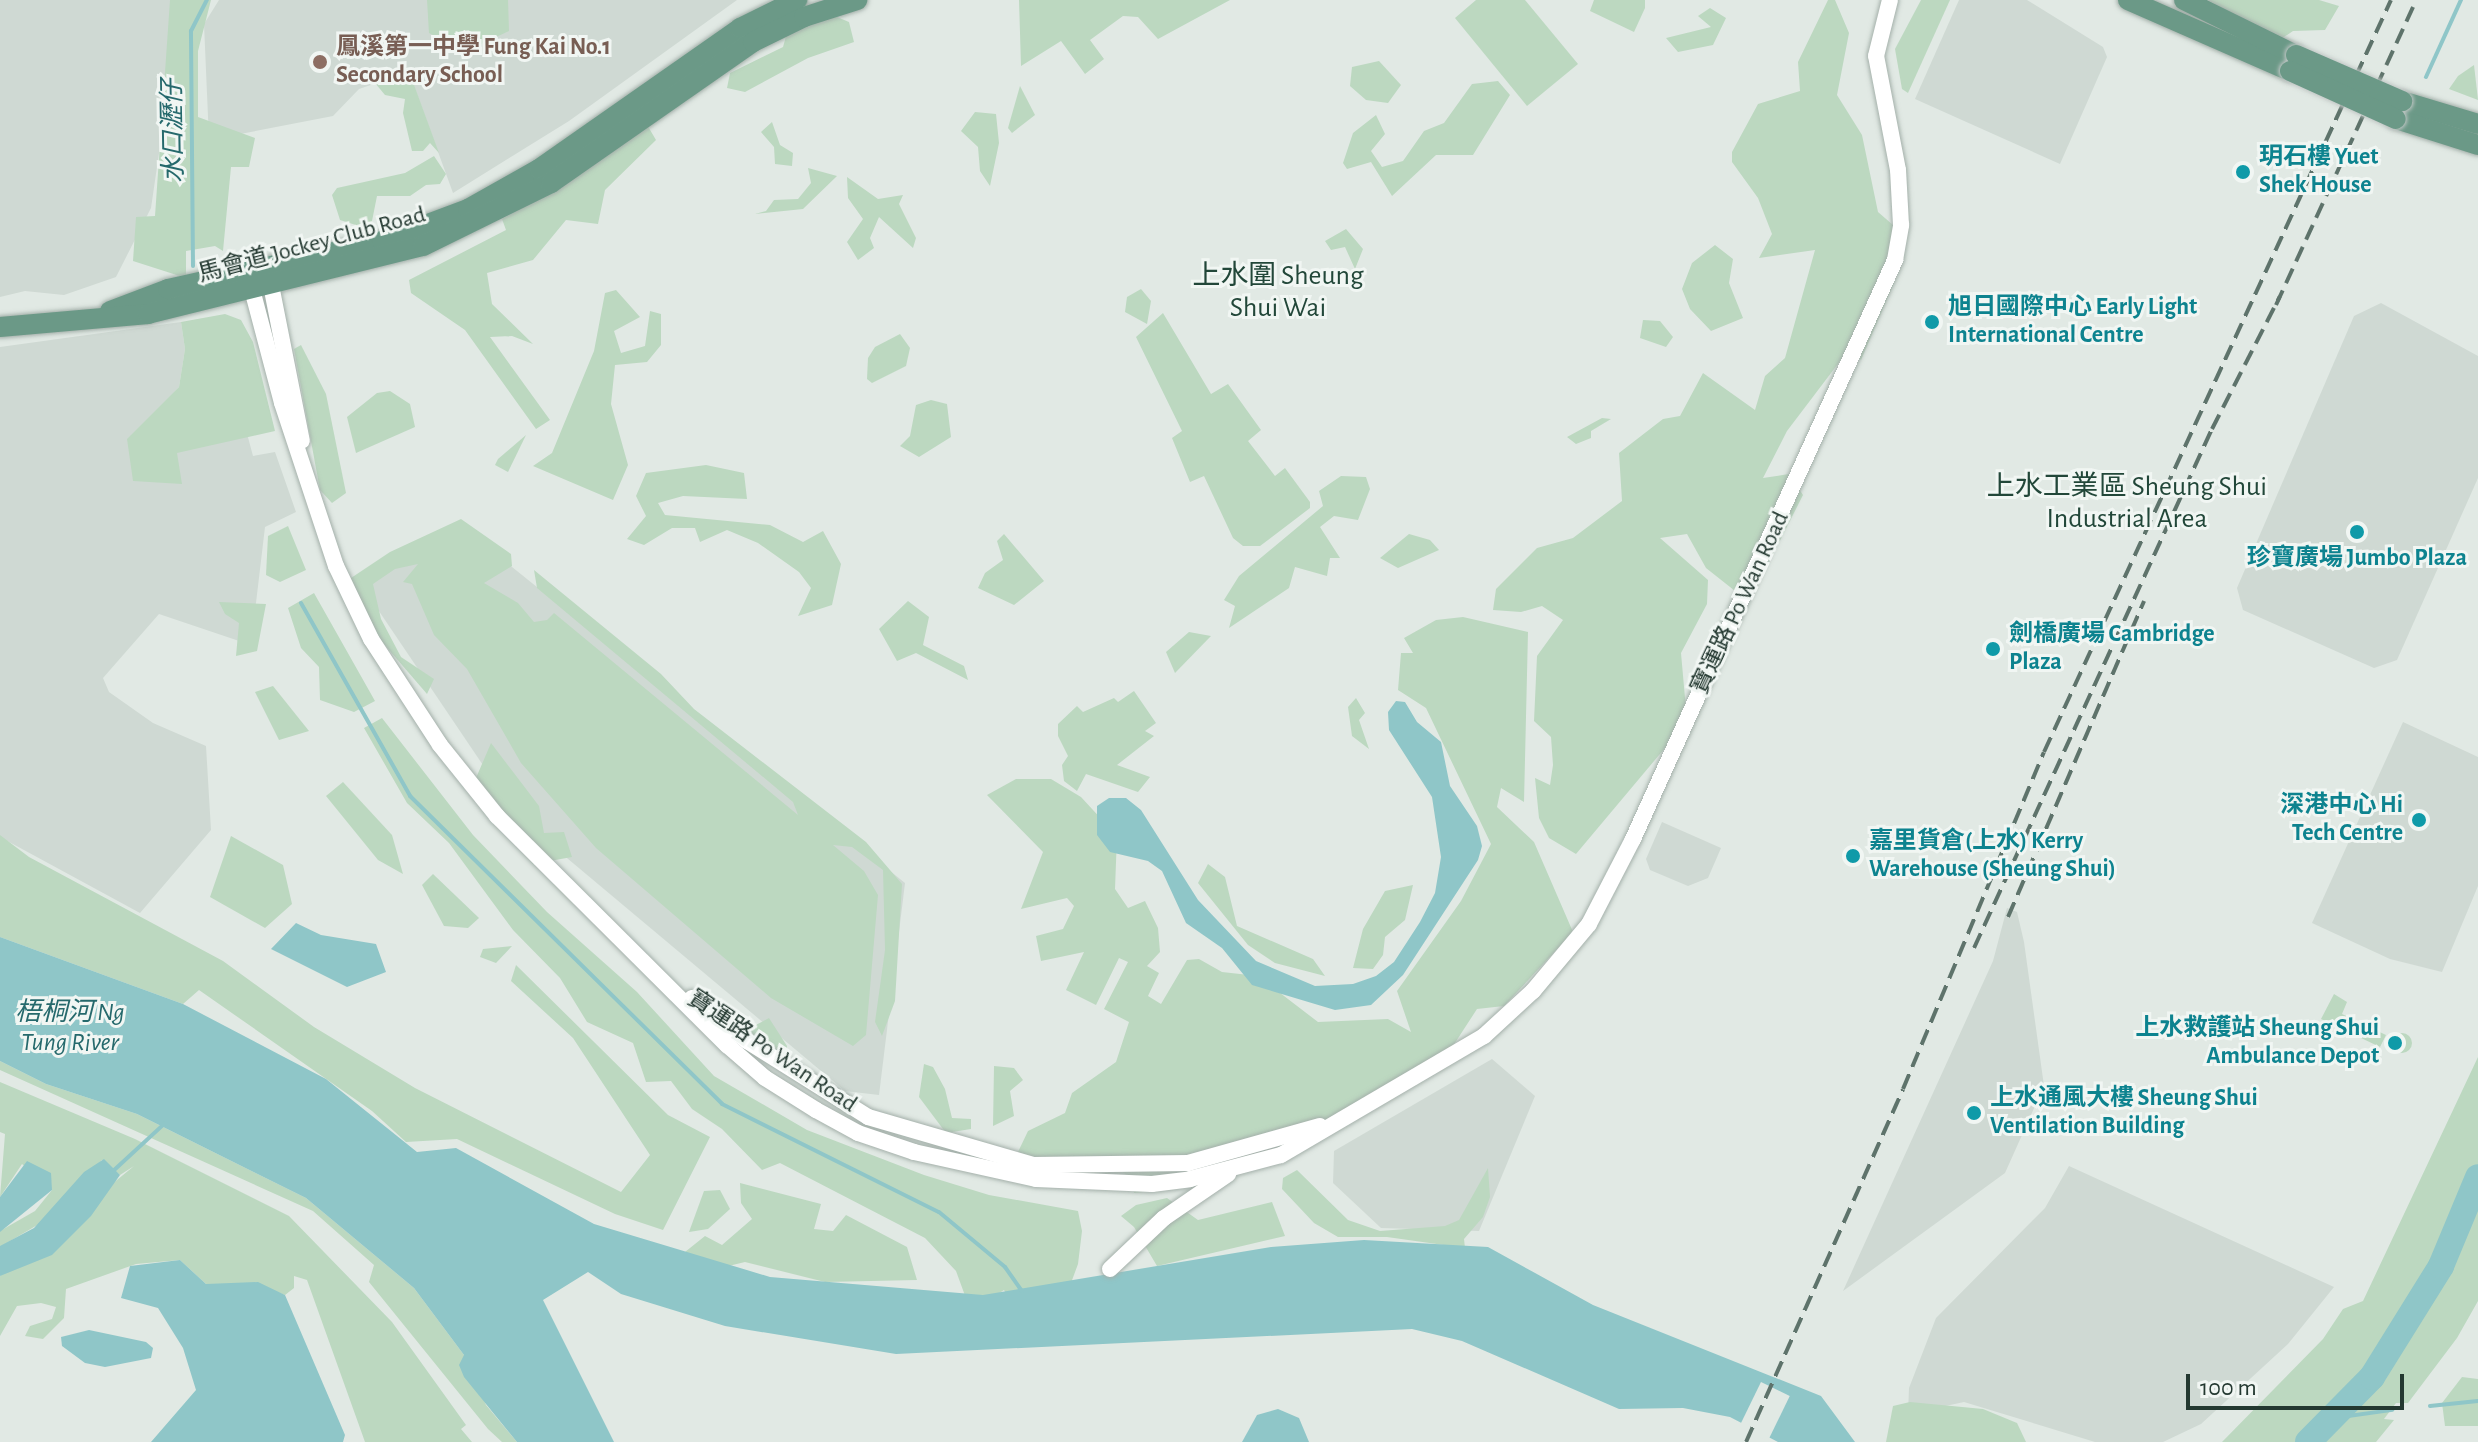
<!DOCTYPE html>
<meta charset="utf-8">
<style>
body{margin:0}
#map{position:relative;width:2478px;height:1442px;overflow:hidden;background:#e1e9e4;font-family:"Alegreya Sans","Noto Sans SC",sans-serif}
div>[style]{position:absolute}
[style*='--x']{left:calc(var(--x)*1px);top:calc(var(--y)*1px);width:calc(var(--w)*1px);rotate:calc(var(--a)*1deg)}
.built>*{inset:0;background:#cfd9d3}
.green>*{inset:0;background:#bcd8c0}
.round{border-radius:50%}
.water>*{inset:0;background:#8fc6c8}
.pier>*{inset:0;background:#e1e9e4;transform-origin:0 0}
.stream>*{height:4px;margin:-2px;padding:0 2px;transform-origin:2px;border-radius:2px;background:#8fc6c8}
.river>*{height:26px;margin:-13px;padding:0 13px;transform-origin:13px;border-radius:13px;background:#8fc6c8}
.roads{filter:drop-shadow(0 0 2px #a4b0aa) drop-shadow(0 0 2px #a4b0aa)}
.minor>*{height:16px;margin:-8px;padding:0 8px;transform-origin:8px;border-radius:8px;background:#fff}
.major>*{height:20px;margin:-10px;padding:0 10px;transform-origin:10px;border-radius:10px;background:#6b9987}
.rail>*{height:4px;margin-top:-2px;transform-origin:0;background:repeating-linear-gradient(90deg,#5e736b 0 16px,transparent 0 24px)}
.bridges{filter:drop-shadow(0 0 2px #c1c7c5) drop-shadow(0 0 2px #c1c7c5)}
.major-bridge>*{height:20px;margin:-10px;padding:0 10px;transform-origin:10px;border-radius:10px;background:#6b9987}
.dots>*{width:22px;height:22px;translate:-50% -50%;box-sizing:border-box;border:4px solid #f1f6f3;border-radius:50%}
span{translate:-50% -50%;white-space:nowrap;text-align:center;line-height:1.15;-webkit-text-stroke:6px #f1f6f3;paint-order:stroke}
.education-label{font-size:24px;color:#785e54;font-weight:700}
.left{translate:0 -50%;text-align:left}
.culture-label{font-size:24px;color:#0d838f;font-weight:700}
.right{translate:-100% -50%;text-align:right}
.street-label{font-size:24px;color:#233830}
.water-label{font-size:26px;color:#25696c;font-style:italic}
.quarter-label{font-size:28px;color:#224739}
.scale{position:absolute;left:2186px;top:1374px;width:218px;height:36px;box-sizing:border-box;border:4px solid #233830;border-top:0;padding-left:10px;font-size:24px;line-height:28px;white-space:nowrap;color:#233830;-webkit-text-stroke:6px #f1f6f3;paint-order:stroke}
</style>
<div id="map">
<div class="built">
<div style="clip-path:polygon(0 0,194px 0,165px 112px,151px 208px,116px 277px,64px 295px,25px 291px,0 297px)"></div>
<div style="clip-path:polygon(219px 0,737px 0,569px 121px,453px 193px,409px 72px,359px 89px,333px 116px,209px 140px,204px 24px)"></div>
<div style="clip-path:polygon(1959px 0,2027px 0,2103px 47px,2107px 57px,2060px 164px,1915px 99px)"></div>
<div style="clip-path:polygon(2381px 303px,2478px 356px,2478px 478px,2397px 660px,2374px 668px,2243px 610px,2237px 588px,2354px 316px)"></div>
<div style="clip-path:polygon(181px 322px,185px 349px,179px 387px,159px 409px,245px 426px,253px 456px,275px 452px,296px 512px,265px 527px,251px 645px,159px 614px,103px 678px,109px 692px,153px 723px,206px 746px,211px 830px,140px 913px,0 837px,0 347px)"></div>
<div style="clip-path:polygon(471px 534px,905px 883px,879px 1095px,845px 1091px,518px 817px,358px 580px)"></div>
<div style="clip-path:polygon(2403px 722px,2478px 757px,2478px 886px,2442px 972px,2390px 959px,2312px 923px)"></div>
<div style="clip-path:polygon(1662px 822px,1721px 848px,1708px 878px,1688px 886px,1650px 870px,1646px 859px)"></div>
<div style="clip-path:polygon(2007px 908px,2017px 912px,2024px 942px,2044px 1086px,2005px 1173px,1843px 1291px,1993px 961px)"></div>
<div style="clip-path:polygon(1492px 1059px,1535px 1096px,1479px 1231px,1381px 1228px,1333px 1183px,1334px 1151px)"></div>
<div style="clip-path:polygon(2069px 1166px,2334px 1287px,2288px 1344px,2201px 1424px,2163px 1442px,2095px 1442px,1964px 1402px,1908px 1414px,1909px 1388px,1936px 1318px,2045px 1208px)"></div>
</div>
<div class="green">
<div style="clip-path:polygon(170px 0,211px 0,198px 51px,198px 117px,255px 138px,249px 167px,231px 167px,223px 251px,215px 246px,186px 251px,186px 278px,133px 261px,136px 217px,155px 216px)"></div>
<div style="clip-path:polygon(427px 0,508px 0,509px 31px,464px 52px,429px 33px)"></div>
<div style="clip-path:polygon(1019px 0,1230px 0,1158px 39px,1138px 17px,1123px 16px,1090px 40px,1104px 59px,1085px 74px,1061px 41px,1021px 66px)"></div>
<div style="clip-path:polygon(1476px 0,1525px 0,1578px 64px,1527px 106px,1455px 18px)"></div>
<div style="clip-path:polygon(1594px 0,1645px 0,1645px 8px,1634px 32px,1590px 11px)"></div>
<div style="clip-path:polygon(1828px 0,1835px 0,1849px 33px,1837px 95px,1862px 135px,1878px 212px,1893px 225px,1909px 218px,1894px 283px,1861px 360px,1850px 348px,1787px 431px,1763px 478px,1789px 474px,1803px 495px,1749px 602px,1706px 568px,1687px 534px,1660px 538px,1708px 580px,1707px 604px,1681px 653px,1686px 709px,1670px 742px,1576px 854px,1549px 838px,1539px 818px,1535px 778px,1550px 785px,1553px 765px,1551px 737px,1534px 721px,1537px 656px,1563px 620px,1542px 606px,1521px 612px,1493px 610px,1496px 589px,1537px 548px,1573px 538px,1622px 501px,1619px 453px,1663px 419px,1680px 416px,1703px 373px,1755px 410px,1765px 376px,1785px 358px,1815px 250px,1759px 258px,1772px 234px,1758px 198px,1732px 162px,1732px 152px,1758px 104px,1800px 91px,1798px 62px)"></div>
<div style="clip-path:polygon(1921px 0,1950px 0,1908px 93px,1902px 89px,1895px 49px)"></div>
<div style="clip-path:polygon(2208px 0,2319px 0,2339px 6px,2325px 30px,2293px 31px,2278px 41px)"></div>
<div style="clip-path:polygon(1710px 8px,1726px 18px,1713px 45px,1678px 52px,1666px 38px,1711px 27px,1698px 16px)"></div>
<div style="clip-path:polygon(825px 12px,849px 22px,854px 42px,808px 58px,745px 92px,727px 88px,730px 73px,783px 47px,788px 29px)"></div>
<div style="clip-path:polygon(1379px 61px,1401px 85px,1388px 103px,1366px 100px,1350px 86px,1352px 67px)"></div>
<div style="clip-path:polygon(2474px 65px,2478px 100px,2449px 89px,2458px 76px)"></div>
<div style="clip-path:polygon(409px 71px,439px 153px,430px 143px,423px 151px,412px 151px,403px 113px,405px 99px,385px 95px,375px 83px)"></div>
<div style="clip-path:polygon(1498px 81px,1510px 95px,1473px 155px,1436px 155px,1392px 196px,1371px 162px,1347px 169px,1343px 163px,1353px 133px,1376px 115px,1385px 134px,1371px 151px,1382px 167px,1403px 161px,1424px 131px,1444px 123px,1472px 84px)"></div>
<div style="clip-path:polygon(1020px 86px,1035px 115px,1012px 133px,1008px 128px)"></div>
<div style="clip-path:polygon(975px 112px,996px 114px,999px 143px,990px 186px,980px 171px,978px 147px,961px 131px)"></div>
<div style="clip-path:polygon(772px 122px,780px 145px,793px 153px,792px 166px,775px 164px,774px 147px,761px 132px)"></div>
<div style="clip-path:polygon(646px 123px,656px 140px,605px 190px,598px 224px,566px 220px,533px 260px,487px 273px,492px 304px,533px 344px,512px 336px,490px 337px,550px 420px,536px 429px,465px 330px,411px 293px,409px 280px,506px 230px,502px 219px,556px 189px)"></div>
<div style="clip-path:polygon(434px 156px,446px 174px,440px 184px,426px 185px,410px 196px,377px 196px,372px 221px,362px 227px,340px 220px,332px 195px,337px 188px,405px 173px)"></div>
<div style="clip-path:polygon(808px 168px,837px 176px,803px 209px,755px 214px,766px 211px,774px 200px,798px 199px,811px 183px)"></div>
<div style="clip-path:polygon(847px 177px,878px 199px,903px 195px,899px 204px,916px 238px,913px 248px,879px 217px,870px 238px,874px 248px,858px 260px,847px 242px,863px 219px,848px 198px)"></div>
<div style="clip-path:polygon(1346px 229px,1363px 249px,1355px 269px,1345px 247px,1331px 250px,1325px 241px)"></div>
<div style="clip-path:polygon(1715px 245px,1733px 259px,1729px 283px,1743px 318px,1711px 331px,1690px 309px,1682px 289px,1692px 263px)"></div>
<div style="clip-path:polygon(1141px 289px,1151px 301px,1147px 324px,1125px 312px,1127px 297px)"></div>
<div style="clip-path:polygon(616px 290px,640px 317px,614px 331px,621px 353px,645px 346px,650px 311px,661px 314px,661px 345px,647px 362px,615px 365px,611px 404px,628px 465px,613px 500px,533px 466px,552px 453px,594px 351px,605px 293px)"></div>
<div style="clip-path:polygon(1163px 313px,1211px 394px,1228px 384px,1261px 430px,1248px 441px,1275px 476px,1285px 468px,1310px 502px,1310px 508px,1260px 546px,1243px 546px,1233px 538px,1204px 476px,1190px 482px,1172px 438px,1182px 431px,1136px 337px)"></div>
<div style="clip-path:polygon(225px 314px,241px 320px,253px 342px,275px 431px,177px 453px,182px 484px,133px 481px,127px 439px,179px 387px,185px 349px,181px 322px)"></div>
<div style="clip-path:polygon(1643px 320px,1660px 321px,1673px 337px,1666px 347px,1640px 338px)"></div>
<div style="clip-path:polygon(900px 334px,910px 348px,906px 366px,872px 383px,867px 379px,868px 358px,875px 347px)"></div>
<div style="clip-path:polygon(301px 345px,326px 394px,346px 493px,332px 503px,320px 490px,294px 349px)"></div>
<div style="clip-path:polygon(390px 391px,410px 404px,415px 427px,356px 453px,347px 417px,377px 393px)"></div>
<div style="clip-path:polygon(931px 400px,947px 404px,951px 437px,919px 457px,900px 446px,910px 436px,916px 405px)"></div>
<div style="clip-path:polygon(1602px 418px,1611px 419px,1591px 431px,1591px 438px,1576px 444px,1567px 437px)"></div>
<div style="clip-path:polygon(526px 435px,508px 472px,495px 465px,498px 459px)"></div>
<div style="clip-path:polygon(706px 465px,744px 473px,747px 499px,683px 496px,658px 503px,665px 515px,770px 525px,803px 542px,823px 531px,841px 564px,832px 605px,798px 616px,811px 588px,799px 572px,758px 543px,727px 530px,700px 542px,695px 528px,672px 528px,644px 545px,627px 539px,646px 516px,636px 496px,646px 473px)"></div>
<div style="clip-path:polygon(1341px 476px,1366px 477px,1370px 489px,1358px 520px,1334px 516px,1320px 527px,1340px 558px,1330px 558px,1327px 576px,1295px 567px,1289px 588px,1229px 628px,1235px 606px,1224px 600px,1239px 576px,1323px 506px,1319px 491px)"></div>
<div style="clip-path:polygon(461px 519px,511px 554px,512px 566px,484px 583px,518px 603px,534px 622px,547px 620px,554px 613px,798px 815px,793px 802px,537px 588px,534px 570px,661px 674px,694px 709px,866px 842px,902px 884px,895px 1001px,882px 1036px,875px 1022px,885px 950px,883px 870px,852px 847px,833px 845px,864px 871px,878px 895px,866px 1035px,853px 1046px,771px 998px,596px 848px,521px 763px,467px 669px,434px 635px,412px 584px,403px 582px,418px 564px,395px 569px,373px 584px,381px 619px,401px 657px,434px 679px,427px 694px,371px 629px,351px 578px,390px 552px)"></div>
<div style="clip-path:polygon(288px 526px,306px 570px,280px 582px,266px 575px,268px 536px)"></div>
<div style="clip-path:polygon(1004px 534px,1044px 581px,1014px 605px,978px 588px,985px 573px,1003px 560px,997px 541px)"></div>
<div style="clip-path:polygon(1409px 534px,1430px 540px,1439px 550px,1398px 568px,1380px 558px)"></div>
<div style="clip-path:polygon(314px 593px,375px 701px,354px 712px,320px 700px,319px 667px,301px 648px,288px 608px)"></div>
<div style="clip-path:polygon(908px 601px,929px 617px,923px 645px,964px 666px,968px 680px,916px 653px,897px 661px,879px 629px)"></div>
<div style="clip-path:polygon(219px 602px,266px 604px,257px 651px,236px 656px,239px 623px,225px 614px)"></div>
<div style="clip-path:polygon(1463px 617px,1528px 632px,1524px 802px,1501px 788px,1497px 807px,1534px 842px,1573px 932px,1504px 1006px,1477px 1009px,1451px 1049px,1264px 1164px,1181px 1188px,1134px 1193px,1129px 1177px,1108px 1161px,1081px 1174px,1032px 1171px,1018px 1152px,1028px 1131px,1065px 1113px,1072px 1093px,1116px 1062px,1129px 1022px,1104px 1009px,1128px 962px,1119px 958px,1096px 1005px,1066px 990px,1084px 952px,1041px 961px,1036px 936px,1063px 929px,1074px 906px,1067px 898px,1021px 909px,1043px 852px,987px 795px,1016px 779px,1051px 779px,1081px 797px,1117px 836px,1115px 889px,1128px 908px,1145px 901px,1158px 928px,1160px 952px,1147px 966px,1159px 973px,1148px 996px,1161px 1004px,1187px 960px,1199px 959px,1222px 972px,1258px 976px,1318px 1022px,1388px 1019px,1411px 1032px,1397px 991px,1461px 901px,1491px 844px,1426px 708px,1398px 690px,1401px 653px,1413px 653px,1404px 638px,1436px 620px)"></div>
<div style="clip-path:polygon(1189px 632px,1211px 636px,1175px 673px,1166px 652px)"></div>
<div style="clip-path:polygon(273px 686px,309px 731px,279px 740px,255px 692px)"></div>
<div style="clip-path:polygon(1134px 691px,1156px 723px,1145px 731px,1154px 736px,1117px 765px,1150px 777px,1138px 792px,1086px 774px,1077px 791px,1064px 781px,1062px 765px,1068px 756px,1058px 736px,1058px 724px,1077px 706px,1083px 712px,1114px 698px,1118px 702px)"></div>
<div style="clip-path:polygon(1356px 698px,1365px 713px,1359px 720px,1369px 749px,1352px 736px,1348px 707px)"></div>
<div style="clip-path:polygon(382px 718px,473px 835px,547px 912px,637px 992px,714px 1076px,807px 1130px,924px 1175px,989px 1195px,1078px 1211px,1082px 1231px,1078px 1264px,1064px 1302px,1021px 1322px,1004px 1290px,971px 1312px,956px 1271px,925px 1238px,780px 1163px,762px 1170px,722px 1129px,692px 1109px,671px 1081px,646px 1082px,633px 1043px,587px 1022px,560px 978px,513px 930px,449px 843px,407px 803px,364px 728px)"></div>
<div style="clip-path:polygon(491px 743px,539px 806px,544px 833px,564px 832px,572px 857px,533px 864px,470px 792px)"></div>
<div style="clip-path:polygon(343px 782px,392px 835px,403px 874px,378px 860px,326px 796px)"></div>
<div style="clip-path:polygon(0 835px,29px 857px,223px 961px,314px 1027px,415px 1088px,621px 1192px,650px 1155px,573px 1038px,511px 981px,516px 965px,668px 1115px,710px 1137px,663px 1230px,615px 1214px,457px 1139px,406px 1142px,372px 1111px,199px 990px,183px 1004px,0 937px)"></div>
<div style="clip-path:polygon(231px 836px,283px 865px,292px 904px,265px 928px,210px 897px)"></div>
<div style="clip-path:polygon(1208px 864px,1225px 877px,1237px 926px,1313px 959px,1325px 976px,1275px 963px,1248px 945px,1198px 883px)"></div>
<div style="clip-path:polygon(433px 874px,479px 918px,468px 928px,444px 926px,422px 885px)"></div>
<div style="clip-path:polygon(1413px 885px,1405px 920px,1385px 937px,1383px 955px,1373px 969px,1353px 968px,1363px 929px,1385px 891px)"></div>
<div style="clip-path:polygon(512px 946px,496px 963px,480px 957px,483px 949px)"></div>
<div style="clip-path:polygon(2334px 994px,2347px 1002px,2342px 1014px,2386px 1035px,2380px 1047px,2321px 1019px)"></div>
<div style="clip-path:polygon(729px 1016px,750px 1028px,769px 1018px,787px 1046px,784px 1072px,726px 1031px)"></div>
<div class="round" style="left:2392px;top:1033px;width:20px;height:20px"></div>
<div style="clip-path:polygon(2478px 1057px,2478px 1301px,2457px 1338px,2408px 1403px,2396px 1403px,2384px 1419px,2394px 1420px,2376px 1442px,2222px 1442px,2323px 1339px,2343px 1309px,2363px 1301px)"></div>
<div style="clip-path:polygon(0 1061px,46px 1084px,137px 1114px,306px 1198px,414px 1288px,464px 1355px,486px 1405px,517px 1442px,502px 1442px,488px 1429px,369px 1282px,374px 1265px,313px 1211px,0 1070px)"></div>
<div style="clip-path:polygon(924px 1064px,933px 1067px,945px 1089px,952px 1118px,971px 1119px,971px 1129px,946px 1133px,919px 1097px)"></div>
<div style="clip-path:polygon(994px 1066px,1014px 1068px,1023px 1080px,1010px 1091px,1014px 1116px,993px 1126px)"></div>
<div style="clip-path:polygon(0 1082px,135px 1139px,289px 1216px,392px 1322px,466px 1425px,461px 1429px,472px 1442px,365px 1442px,307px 1280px,294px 1276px,294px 1288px,285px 1295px,258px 1285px,206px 1284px,180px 1260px,136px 1264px,66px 1289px,64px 1318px,43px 1339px,25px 1336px,30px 1326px,52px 1319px,56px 1307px,41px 1303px,17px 1306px,0 1336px,0 1276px,134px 1166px,120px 1175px,102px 1160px,39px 1224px,0 1247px,0 1231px,35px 1211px,52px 1190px,22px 1164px,0 1197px,5px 1134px,0 1132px)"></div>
<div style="clip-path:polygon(1488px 1168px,1490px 1197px,1483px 1217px,1464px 1239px,1465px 1248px,1387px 1237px,1338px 1237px,1314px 1223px,1282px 1189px,1283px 1178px,1297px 1170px,1348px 1220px,1380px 1231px,1445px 1226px,1459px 1220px)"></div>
<div style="clip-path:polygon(740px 1183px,821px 1204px,814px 1229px,833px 1231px,846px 1215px,907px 1247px,917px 1280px,825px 1282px,745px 1262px,716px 1269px,680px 1256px,705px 1236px,722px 1245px,752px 1219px,741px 1203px)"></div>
<div style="clip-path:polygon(720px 1190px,730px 1209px,708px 1229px,689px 1232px,704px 1191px)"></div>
<div style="clip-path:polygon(1167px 1198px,1198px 1220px,1272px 1202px,1285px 1236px,1157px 1266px,1134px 1227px,1121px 1216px,1136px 1205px)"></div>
<div style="clip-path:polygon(2462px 1377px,2478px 1379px,2478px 1426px,2445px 1426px,2442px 1403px)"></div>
<div style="clip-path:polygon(1910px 1402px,1983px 1409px,2017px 1423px,2026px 1442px,1886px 1442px,1893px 1406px)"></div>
</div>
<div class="water">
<div style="clip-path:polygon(1396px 701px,1405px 702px,1417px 722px,1441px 742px,1450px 786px,1477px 826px,1482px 846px,1478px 860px,1403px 975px,1371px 1005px,1335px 1010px,1252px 985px,1222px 948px,1186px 923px,1162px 871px,1148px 861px,1110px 852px,1097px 835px,1097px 806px,1109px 798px,1126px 798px,1141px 810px,1198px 900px,1256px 961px,1315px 986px,1353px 984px,1376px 976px,1394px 962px,1420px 922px,1435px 893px,1441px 857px,1432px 797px,1389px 730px,1388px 712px)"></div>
<div style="clip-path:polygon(296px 923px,321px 935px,376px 944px,386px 972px,347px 987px,271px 949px)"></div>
<div style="clip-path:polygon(0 937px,183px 1004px,326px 1079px,417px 1152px,456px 1148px,594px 1224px,770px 1277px,983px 1295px,1271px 1247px,1364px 1240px,1488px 1247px,1593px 1305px,1821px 1396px,1855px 1442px,1778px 1442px,1730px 1417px,1683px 1408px,1619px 1409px,1462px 1341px,1412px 1329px,896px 1354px,725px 1326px,621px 1294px,588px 1272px,543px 1300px,614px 1442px,517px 1442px,464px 1377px,459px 1365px,464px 1355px,414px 1288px,306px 1198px,137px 1114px,46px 1084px,0 1061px)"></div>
<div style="clip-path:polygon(104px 1159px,120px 1175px,91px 1216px,52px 1255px,0 1276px,0 1246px,34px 1228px,84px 1172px)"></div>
<div style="clip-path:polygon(27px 1161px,51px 1173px,52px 1190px,0 1232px,0 1197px)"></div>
<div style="clip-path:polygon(180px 1260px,206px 1284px,258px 1282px,285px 1295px,345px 1435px,343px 1442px,151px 1442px,196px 1390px,183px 1348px,158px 1308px,121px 1298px,130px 1266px)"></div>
<div style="clip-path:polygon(89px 1330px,146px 1342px,153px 1348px,151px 1358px,105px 1367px,85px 1363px,62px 1346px,61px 1337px)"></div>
<div style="clip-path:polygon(1278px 1409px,1299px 1418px,1309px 1442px,1242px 1442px,1257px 1415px)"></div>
</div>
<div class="pier">
<div style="left:1761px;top:1382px;width:32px;height:50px;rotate:26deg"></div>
</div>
<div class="stream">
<div style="--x:2426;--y:77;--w:85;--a:-65.6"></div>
<div style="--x:193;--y:266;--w:235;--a:-90.5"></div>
<div style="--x:191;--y:31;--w:35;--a:-63"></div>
<div style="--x:301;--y:603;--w:222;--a:60.5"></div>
<div style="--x:410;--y:796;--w:438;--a:44.6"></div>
<div style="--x:722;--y:1104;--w:242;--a:26.5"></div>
<div style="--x:939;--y:1212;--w:86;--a:39.8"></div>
<div style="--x:1005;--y:1267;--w:29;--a:55"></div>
<div style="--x:112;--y:1172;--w:71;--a:-42.7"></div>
<div style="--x:2430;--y:1406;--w:48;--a:-5.9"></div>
<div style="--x:2334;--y:1418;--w:59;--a:-7.9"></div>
</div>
<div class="river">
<div style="--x:2308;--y:1442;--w:91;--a:-45.4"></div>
<div style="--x:2372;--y:1377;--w:131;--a:-58.1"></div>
<div style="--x:2441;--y:1266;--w:96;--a:-67.4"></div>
</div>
<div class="roads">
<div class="minor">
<div style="--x:269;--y:275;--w:169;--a:78.8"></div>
<div style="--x:249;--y:278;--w:129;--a:75.2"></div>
<div style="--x:282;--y:403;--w:172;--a:71.7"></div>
<div style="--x:336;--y:566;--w:81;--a:64.4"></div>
<div style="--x:371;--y:639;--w:126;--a:56.9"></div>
<div style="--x:440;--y:745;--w:91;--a:51.2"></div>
<div style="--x:497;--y:816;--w:325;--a:44.9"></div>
<div style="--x:727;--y:1045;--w:50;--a:41"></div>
<div style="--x:765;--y:1078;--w:60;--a:32.1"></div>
<div style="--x:816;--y:1110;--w:48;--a:28.7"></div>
<div style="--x:858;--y:1133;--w:59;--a:18.7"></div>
<div style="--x:914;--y:1152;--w:125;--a:12.5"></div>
<div style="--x:1036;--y:1179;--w:116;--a:2.5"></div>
<div style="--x:1152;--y:1184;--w:38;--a:-7"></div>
<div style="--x:1190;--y:1179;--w:94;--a:-14.8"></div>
<div style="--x:1281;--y:1155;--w:235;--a:-30.4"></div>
<div style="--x:1484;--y:1036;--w:67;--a:-42.6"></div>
<div style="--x:1533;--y:991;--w:87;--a:-50.1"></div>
<div style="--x:1589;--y:924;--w:96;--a:-62.6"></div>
<div style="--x:1633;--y:839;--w:636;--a:-65.65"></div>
<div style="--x:1895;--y:260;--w:36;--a:-80"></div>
<div style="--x:1901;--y:225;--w:55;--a:-93.1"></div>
<div style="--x:1898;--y:170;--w:116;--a:-100.9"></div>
<div style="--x:1876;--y:56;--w:58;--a:-76"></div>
<div style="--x:692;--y:998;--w:70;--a:38"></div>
<div style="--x:747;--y:1041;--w:143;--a:32.1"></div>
<div style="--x:868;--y:1117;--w:172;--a:16.2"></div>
<div style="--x:1033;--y:1165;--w:155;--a:-0.7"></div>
<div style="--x:1188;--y:1163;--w:137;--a:-15.7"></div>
<div style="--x:1110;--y:1269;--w:74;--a:-43.4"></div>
<div style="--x:1164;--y:1218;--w:78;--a:-34.5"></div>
</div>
<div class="major">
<div style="--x:2128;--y:0;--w:177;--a:23.7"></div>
<div style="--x:2184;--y:0;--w:125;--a:26.2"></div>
<div style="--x:2402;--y:101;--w:79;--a:16.8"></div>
<div style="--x:2396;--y:119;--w:86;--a:17.6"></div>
<div style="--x:110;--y:311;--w:62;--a:-20.8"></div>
<div style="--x:168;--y:289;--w:219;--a:-12.6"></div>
<div style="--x:382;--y:241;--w:92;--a:-20.4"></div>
<div style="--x:468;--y:209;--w:81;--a:-29.4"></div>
<div style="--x:539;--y:169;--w:246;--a:-35"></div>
<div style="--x:740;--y:28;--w:64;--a:-26.2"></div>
<div style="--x:0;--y:327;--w:149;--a:-5"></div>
<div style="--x:148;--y:314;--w:283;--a:-13.9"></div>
<div style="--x:423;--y:246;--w:143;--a:-26.2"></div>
<div style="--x:551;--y:183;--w:246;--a:-34.9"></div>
<div style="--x:753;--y:42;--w:57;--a:-26.1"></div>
<div style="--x:804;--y:17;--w:56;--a:-17.8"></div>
</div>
</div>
<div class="rail">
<div style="--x:2276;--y:305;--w:336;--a:-65.3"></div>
<div style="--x:2008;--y:917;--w:344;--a:-66.7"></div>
<div style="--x:1974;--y:948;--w:571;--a:-65.37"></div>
<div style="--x:2212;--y:429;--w:149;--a:-62.9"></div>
<div style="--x:1746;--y:1442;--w:386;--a:-66"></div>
<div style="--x:1903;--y:1089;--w:365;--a:-67.3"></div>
<div style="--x:2044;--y:752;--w:828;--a:-65.23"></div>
</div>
<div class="bridges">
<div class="major-bridge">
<div style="--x:2296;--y:55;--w:116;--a:23.5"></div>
<div style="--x:2290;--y:71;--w:116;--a:24.4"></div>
</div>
</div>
<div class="dots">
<div style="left:320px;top:62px;background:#8d6e63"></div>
<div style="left:2243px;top:172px;background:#0f9aa8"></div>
<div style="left:1932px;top:322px;background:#0f9aa8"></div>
<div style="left:2357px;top:532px;background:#0f9aa8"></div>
<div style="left:1993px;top:649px;background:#0f9aa8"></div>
<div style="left:2419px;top:820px;background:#0f9aa8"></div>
<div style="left:1853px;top:856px;background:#0f9aa8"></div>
<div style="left:2395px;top:1043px;background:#0f9aa8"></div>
<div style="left:1974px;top:1113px;background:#0f9aa8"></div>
</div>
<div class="education-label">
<span class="left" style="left:336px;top:62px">鳳溪第一中學 Fung Kai No.1<br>Secondary School</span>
</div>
<div class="culture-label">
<span class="left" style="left:2259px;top:172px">玥石樓 Yuet<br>Shek House</span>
<span class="left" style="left:1948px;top:322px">旭日國際中心 Early Light<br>International Centre</span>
<span style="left:2357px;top:559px">珍寶廣場 Jumbo Plaza</span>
<span class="left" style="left:2009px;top:649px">劍橋廣場 Cambridge<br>Plaza</span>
<span class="right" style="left:2403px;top:820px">深港中心 Hi<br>Tech Centre</span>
<span class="left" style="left:1869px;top:856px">嘉里貨倉(上水) Kerry<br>Warehouse (Sheung Shui)</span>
<span class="right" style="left:2379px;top:1043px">上水救護站 Sheung Shui<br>Ambulance Depot</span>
<span class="left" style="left:1990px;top:1113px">上水通風大樓 Sheung Shui<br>Ventilation Building</span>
</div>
<div class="street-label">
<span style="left:312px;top:245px;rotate:-15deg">馬會道 Jockey Club Road</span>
<span style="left:1741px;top:603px;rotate:-65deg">寶運路 Po Wan Road</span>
<span style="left:772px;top:1052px;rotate:34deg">寶運路 Po Wan Road</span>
</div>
<div class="water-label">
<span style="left:174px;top:131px;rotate:-91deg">水口瀝仔</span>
<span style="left:70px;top:1028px">梧桐河 Ng<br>Tung River</span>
</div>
<div class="quarter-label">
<span style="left:1278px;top:292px">上水圍 Sheung<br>Shui Wai</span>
<span style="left:2127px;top:503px">上水工業區 Sheung Shui<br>Industrial Area</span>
</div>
<div class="scale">100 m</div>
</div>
